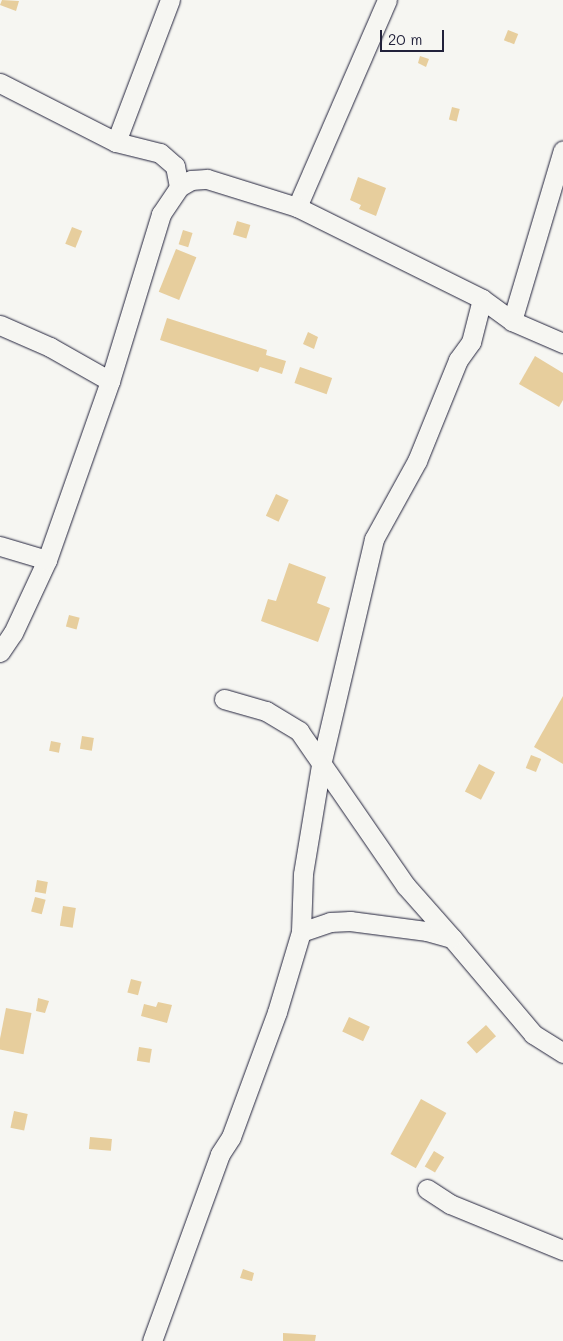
<!DOCTYPE html>
<style>
body{margin:0}
#map{position:relative;width:563px;height:1341px;overflow:hidden;background:#f6f6f2;font-family:Mali,sans-serif}
div>[style]{position:absolute}
[style*='--x']{left:calc(var(--x)*1px);top:calc(var(--y)*1px);width:calc(var(--w)*1px);rotate:calc(var(--a)*1deg)}
.building>*{inset:0;background:#e7ce9d;transform-origin:0 0}
.roads{filter:drop-shadow(0 0 1px #22223b) drop-shadow(0 0 1px #22223b)}
.street>*{height:19px;margin:-9.5px;padding:0 9.5px;transform-origin:9.5px;border-radius:9.5px;background:#f6f6f2}
span{translate:-50% -50%;white-space:nowrap;text-align:center;line-height:1.15;-webkit-text-stroke:4.5px #f6f6f2;paint-order:stroke}
.scale{position:absolute;left:380px;top:30px;width:64px;height:22px;box-sizing:border-box;border:2px solid #22223b;border-top:0;padding-left:6px;font-size:15px;line-height:18px;white-space:nowrap;color:#22223b;-webkit-text-stroke:4px #f6f6f2;paint-order:stroke}
</style>
<div id="map">
<div class="building">
<div style="clip-path:polygon(2px 0,19px 1px,16px 11px,0 5px)"></div>
<div style="left:508px;top:30px;width:11px;height:11px;rotate:22deg"></div>
<div style="clip-path:polygon(420px 56px,429px 59px,426px 67px,418px 63px)"></div>
<div style="left:452px;top:107px;width:8px;height:13px;rotate:14deg"></div>
<div style="clip-path:polygon(358px 177px,386px 188px,376px 216px,359px 209px,361px 205px,350px 200px)"></div>
<div style="left:237px;top:221px;width:14px;height:14px;rotate:17deg"></div>
<div style="left:72px;top:227px;width:11px;height:18px;rotate:22deg"></div>
<div style="left:183px;top:230px;width:10px;height:15px;rotate:17deg"></div>
<div style="left:176px;top:249px;width:22px;height:46px;rotate:22deg"></div>
<div style="clip-path:polygon(167px 318px,267px 350px,266px 355px,286px 361px,282px 374px,260px 367px,258px 372px,160px 340px)"></div>
<div style="clip-path:polygon(308px 332px,318px 337px,314px 349px,303px 344px)"></div>
<div style="clip-path:polygon(535px 356px,563px 373px,563px 400px,559px 407px,519px 384px)"></div>
<div style="left:300px;top:367px;width:34px;height:17px;rotate:19deg"></div>
<div style="left:276px;top:494px;width:14px;height:24px;rotate:25deg"></div>
<div style="clip-path:polygon(289px 563px,326px 577px,317px 603px,330px 608px,318px 642px,261px 621px,268px 599px,276px 601px)"></div>
<div style="left:69px;top:615px;width:11px;height:12px;rotate:15deg"></div>
<div style="clip-path:polygon(563px 696px,563px 764px,534px 747px)"></div>
<div style="left:82px;top:736px;width:12px;height:13px;rotate:9deg"></div>
<div style="left:51px;top:741px;width:10px;height:10px;rotate:11deg"></div>
<div style="left:531px;top:755px;width:11px;height:14px;rotate:22deg"></div>
<div style="left:479px;top:764px;width:18px;height:31px;rotate:27deg"></div>
<div style="left:37px;top:880px;width:11px;height:12px;rotate:10deg"></div>
<div style="left:35px;top:897px;width:11px;height:15px;rotate:15deg"></div>
<div style="left:63px;top:906px;width:13px;height:20px;rotate:9deg"></div>
<div style="left:131px;top:979px;width:11px;height:14px;rotate:15deg"></div>
<div style="clip-path:polygon(38px 998px,49px 1001px,45px 1013px,36px 1011px)"></div>
<div style="clip-path:polygon(158px 1002px,172px 1005px,167px 1023px,141px 1016px,144px 1004px,156px 1007px)"></div>
<div style="left:6px;top:1008px;width:26px;height:42px;rotate:11deg"></div>
<div style="left:349px;top:1017px;width:23px;height:16px;rotate:25deg"></div>
<div style="left:486px;top:1025px;width:15px;height:26px;rotate:48deg"></div>
<div style="left:139px;top:1047px;width:13px;height:14px;rotate:9deg"></div>
<div style="left:421px;top:1099px;width:29px;height:63px;rotate:29deg"></div>
<div style="left:14px;top:1111px;width:14px;height:17px;rotate:12deg"></div>
<div style="left:90px;top:1137px;width:22px;height:12px;rotate:5deg"></div>
<div style="left:434px;top:1151px;width:12px;height:18px;rotate:31deg"></div>
<div style="clip-path:polygon(243px 1269px,254px 1273px,252px 1281px,240px 1278px)"></div>
<div style="clip-path:polygon(283px 1333px,316px 1335px,315px 1341px,283px 1341px)"></div>
</div>
<div class="roads">
<div class="street">
<div style="--x:0;--y:83;--w:130;--a:27"></div>
<div style="--x:116;--y:142;--w:45;--a:14"></div>
<div style="--x:160;--y:153;--w:20;--a:41"></div>
<div style="--x:175;--y:166;--w:21;--a:79"></div>
<div style="--x:116;--y:142;--w:152;--a:-69.2"></div>
<div style="--x:297;--y:207;--w:226;--a:-66.5"></div>
<div style="--x:482;--y:299;--w:44;--a:104.3"></div>
<div style="--x:471;--y:342;--w:22;--a:126"></div>
<div style="--x:458;--y:360;--w:109;--a:112.1"></div>
<div style="--x:417;--y:461;--w:89;--a:118.9"></div>
<div style="--x:374;--y:539;--w:232;--a:103.2"></div>
<div style="--x:321;--y:765;--w:110;--a:99.4"></div>
<div style="--x:303;--y:874;--w:58;--a:92"></div>
<div style="--x:301;--y:932;--w:31;--a:-19"></div>
<div style="--x:330;--y:922;--w:20;--a:-3"></div>
<div style="--x:350;--y:921;--w:78;--a:7.4"></div>
<div style="--x:427;--y:931;--w:26;--a:16"></div>
<div style="--x:452;--y:938;--w:126;--a:49.8"></div>
<div style="--x:533;--y:1034;--w:36;--a:32"></div>
<div style="--x:512;--y:321;--w:178;--a:-73.4"></div>
<div style="--x:0;--y:325;--w:55;--a:23.7"></div>
<div style="--x:50;--y:347;--w:69;--a:29.5"></div>
<div style="--x:0;--y:546;--w:49;--a:16.6"></div>
<div style="--x:0;--y:652;--w:23;--a:-56"></div>
<div style="--x:13;--y:633;--w:81;--a:-65"></div>
<div style="--x:47;--y:560;--w:190;--a:-70.6"></div>
<div style="--x:110;--y:381;--w:175;--a:-73"></div>
<div style="--x:161;--y:214;--w:32;--a:-56"></div>
<div style="--x:179;--y:187;--w:14;--a:-30"></div>
<div style="--x:191;--y:180;--w:16;--a:-4"></div>
<div style="--x:207;--y:179;--w:94;--a:17.3"></div>
<div style="--x:297;--y:207;--w:207;--a:26.4"></div>
<div style="--x:482;--y:299;--w:37;--a:36"></div>
<div style="--x:512;--y:321;--w:56;--a:23.3"></div>
<div style="--x:224;--y:699;--w:44;--a:15.9"></div>
<div style="--x:266;--y:711;--w:39;--a:31"></div>
<div style="--x:299;--y:731;--w:188;--a:55.4"></div>
<div style="--x:406;--y:886;--w:69;--a:48.5"></div>
<div style="--x:427;--y:1189;--w:27;--a:33"></div>
<div style="--x:450;--y:1204;--w:122;--a:22.2"></div>
<div style="--x:152;--y:1341;--w:199;--a:-70"></div>
<div style="--x:220;--y:1154;--w:20;--a:-57"></div>
<div style="--x:231;--y:1137;--w:133;--a:-69.8"></div>
<div style="--x:277;--y:1012;--w:84;--a:-73.3"></div>
</div>
</div>
<div class="scale">20 m</div>
</div>
